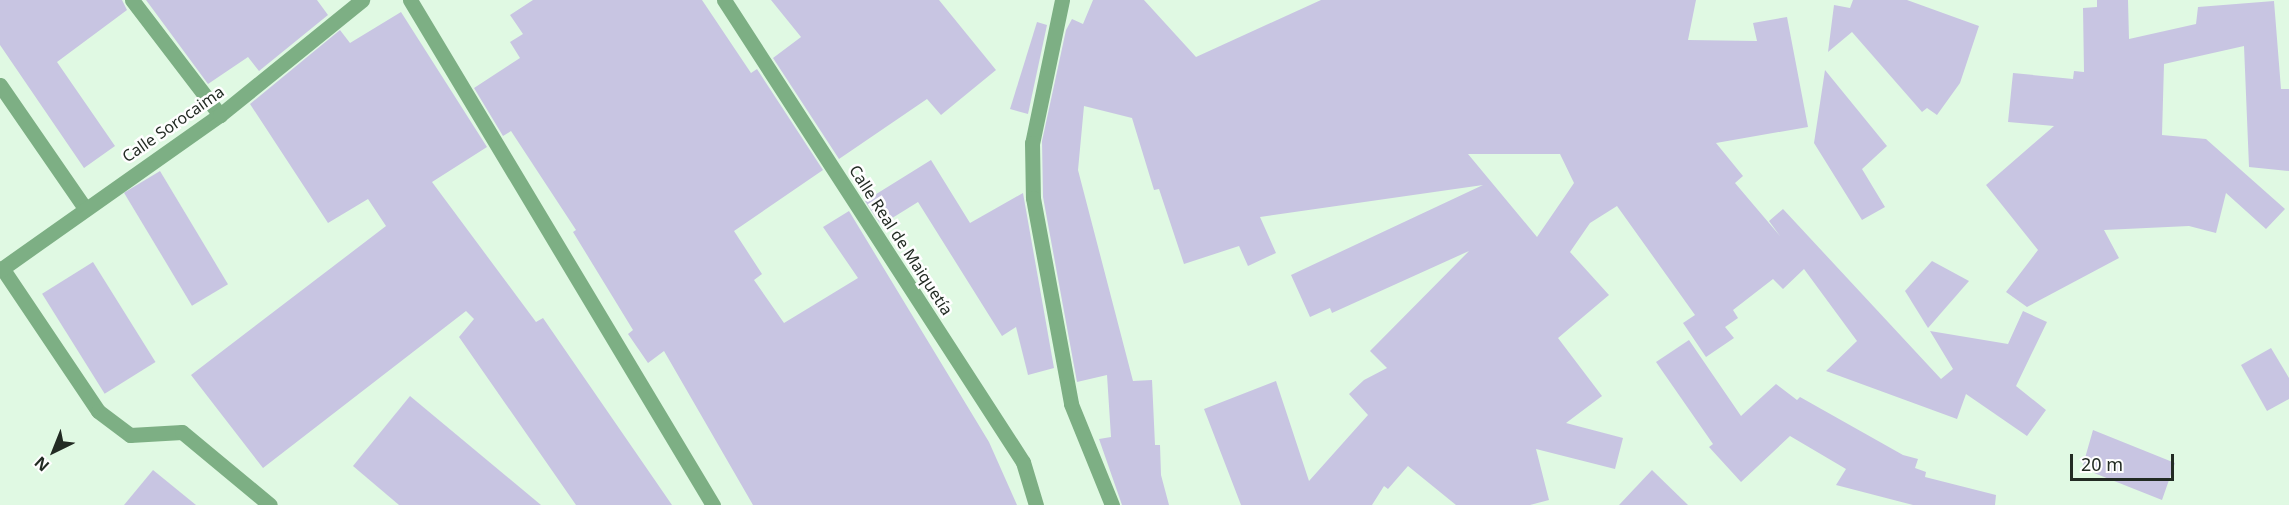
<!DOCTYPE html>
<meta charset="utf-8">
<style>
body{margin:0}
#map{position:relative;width:2289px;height:505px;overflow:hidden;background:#e0f9e3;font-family:"Noto Sans",sans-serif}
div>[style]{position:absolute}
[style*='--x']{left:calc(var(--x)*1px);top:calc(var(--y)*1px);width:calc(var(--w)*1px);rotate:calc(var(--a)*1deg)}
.building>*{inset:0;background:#c8c5e2;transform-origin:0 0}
.minor>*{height:15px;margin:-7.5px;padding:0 7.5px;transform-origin:7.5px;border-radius:7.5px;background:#7daf84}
span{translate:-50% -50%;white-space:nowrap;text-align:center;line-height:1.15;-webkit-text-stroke:5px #fefefe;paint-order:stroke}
.street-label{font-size:16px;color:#222b23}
.north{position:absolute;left:24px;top:421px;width:60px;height:60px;-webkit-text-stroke:4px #fefefe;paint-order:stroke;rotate:223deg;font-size:16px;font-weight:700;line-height:24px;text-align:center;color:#222b23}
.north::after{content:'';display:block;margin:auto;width:21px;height:27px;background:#222b23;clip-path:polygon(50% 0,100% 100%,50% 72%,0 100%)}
.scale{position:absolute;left:2070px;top:454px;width:104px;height:27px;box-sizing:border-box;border:3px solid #222b23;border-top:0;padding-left:8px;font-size:18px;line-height:21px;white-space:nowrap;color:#222b23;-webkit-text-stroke:4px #fefefe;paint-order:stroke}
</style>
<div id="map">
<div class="building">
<div style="clip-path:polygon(0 0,122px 0,127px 10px,57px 62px,115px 146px,84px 168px,0 45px)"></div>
<div style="clip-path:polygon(146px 0,317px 0,328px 15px,259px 71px,248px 57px,208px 84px)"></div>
<div style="clip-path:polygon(533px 0,702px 0,751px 73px,757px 69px,823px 170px,734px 231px,762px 274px,754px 280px,784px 323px,858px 278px,823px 227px,849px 211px,989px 442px,1017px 505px,753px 505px,664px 351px,648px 363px,628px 334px,633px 330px,573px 232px,576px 230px,511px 131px,503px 136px,474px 88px,520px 58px,510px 42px,523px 34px,510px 15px)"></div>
<div style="clip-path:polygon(771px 0,939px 0,996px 70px,941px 115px,927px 99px,839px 159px,773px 58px,801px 37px)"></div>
<div style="clip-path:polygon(evenodd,1093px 0,1144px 0,1196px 57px,1321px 0,1696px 0,1688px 40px,1757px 41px,1753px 23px,1787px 17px,1808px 127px,1716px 143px,1743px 176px,1735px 183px,1780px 236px,1769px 221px,1783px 209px,1941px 379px,1953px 369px,1930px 331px,2008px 344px,2023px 311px,2047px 322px,2016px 386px,2046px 410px,2027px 436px,1966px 394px,1957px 419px,1826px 371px,1857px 341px,1804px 269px,1783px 289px,1773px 279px,1733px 310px,1738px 318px,1725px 327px,1734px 338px,1706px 357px,1683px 323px,1695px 315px,1617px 206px,1590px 223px,1570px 252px,1609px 295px,1558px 338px,1602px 396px,1566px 423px,1623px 438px,1615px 469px,1536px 449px,1549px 500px,1530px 505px,1456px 505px,1408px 466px,1388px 489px,1384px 486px,1372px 505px,1241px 505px,1204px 409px,1276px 381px,1309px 481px,1368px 415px,1349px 394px,1364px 380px,1387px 368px,1370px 351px,1469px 251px,1332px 313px,1330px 308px,1310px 317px,1291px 275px,1483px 185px,1260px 217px,1276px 253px,1248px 266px,1239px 246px,1184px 264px,1159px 189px,1154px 190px,1132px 118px,1084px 106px,1078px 170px,1133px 381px,1152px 380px,1155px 445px,1160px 445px,1161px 475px,1169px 505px,1122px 505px,1099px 439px,1111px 437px,1107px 375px,1077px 382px,1043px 197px,1042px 141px,1066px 30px,1072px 19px,1083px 24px,1093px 0,1468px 154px,1560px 154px,1574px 183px,1537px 237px,1468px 154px)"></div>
<div style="clip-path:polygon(1853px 0,1907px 0,1979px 26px,1960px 83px,1937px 115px,1927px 108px,1922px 112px,1852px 32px,1828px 52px,1834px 5px,1850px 8px)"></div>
<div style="clip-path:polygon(2097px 0,2128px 0,2129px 39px,2196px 24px,2198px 7px,2274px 1px,2281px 89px,2289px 89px,2289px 171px,2249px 167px,2244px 46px,2164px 64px,2162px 135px,2206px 139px,2285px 209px,2266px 229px,2226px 193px,2216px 233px,2189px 226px,2104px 230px,2119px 258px,2027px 307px,2006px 292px,2038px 250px,1986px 185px,2054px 126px,2008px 122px,2013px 73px,2073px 79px,2074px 71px,2084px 72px,2083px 8px,2097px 7px)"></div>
<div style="clip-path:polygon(401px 12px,487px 147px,432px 182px,536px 322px,543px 318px,672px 505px,576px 505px,459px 337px,474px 319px,466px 311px,263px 468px,191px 375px,386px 226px,368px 199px,328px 223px,250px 104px,340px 30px,350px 43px)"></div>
<div style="clip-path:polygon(1037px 22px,1047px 25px,1028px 114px,1010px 109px)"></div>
<div style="clip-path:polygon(1825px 70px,1887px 146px,1862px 169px,1885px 207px,1862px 220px,1814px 143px)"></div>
<div style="clip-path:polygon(931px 160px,970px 223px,1023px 193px,1054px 368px,1028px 375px,1016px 327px,1002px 336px,918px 202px,881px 225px,865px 201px)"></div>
<div style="left:160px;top:171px;width:132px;height:42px;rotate:59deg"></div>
<div style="clip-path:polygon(1932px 261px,1969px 281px,1928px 328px,1905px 291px)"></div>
<div style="left:93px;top:262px;width:118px;height:60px;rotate:58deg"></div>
<div style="clip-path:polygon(1689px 340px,1741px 416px,1776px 384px,1797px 400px,1800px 397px,1903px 455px,1918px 459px,1915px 468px,1926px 472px,1925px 477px,1996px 495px,1995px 505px,1913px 505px,1836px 485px,1846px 469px,1790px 436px,1741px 482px,1709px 447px,1713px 444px,1656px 362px)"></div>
<div style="clip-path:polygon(2271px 348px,2289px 378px,2289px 399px,2267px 411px,2241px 365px)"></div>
<div style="clip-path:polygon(410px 396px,541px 505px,399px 505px,353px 466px)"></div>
<div style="clip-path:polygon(2093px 430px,2175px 463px,2162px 500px,2094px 473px,2095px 469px,2083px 465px)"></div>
<div style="clip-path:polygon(153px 470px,196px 505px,124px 505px)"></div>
<div style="clip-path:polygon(1652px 470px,1688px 505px,1619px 505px)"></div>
</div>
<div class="minor">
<div style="--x:132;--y:0;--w:145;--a:52.6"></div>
<div style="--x:410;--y:0;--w:589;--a:59.04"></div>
<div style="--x:724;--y:0;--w:550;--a:57.09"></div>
<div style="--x:1023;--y:462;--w:45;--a:73.2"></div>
<div style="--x:1062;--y:0;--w:146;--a:101.8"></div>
<div style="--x:1032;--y:143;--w:55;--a:89"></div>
<div style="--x:1033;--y:198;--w:209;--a:79.5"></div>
<div style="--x:1071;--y:404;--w:109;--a:67.9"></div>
<div style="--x:0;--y:85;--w:150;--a:55.4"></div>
<div style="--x:2;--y:268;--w:172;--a:56.1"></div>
<div style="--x:98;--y:411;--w:40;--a:37"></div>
<div style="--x:130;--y:435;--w:52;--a:-3.3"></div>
<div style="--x:182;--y:432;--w:114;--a:39.7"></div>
<div style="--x:0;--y:270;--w:269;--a:-35.2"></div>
<div style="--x:220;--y:115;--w:183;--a:-39"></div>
</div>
<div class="street-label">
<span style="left:173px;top:124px;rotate:-35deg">Calle Sorocaima</span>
<span style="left:901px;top:240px;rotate:57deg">Calle Real de Maiquetía</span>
</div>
<div class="north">N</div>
<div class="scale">20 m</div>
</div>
